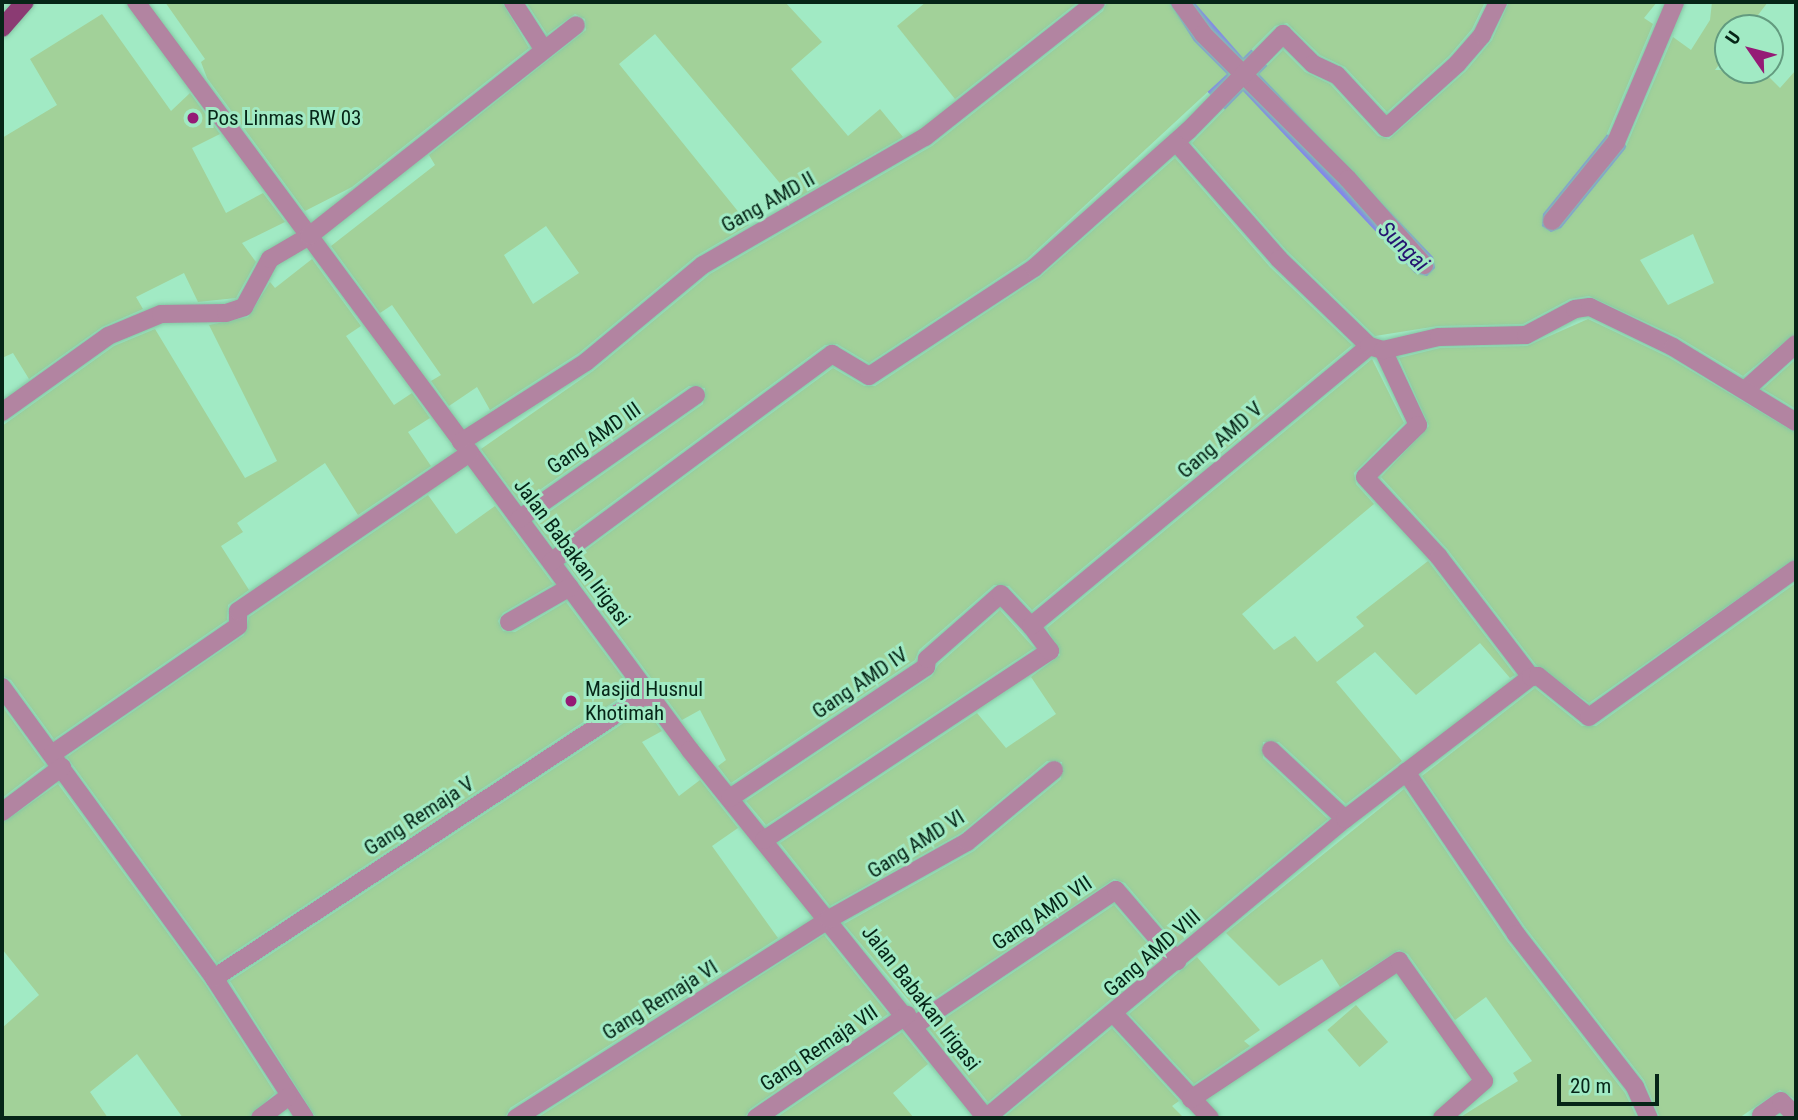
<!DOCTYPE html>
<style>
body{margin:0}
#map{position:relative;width:1798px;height:1120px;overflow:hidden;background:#a1eac4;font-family:"Roboto Condensed",sans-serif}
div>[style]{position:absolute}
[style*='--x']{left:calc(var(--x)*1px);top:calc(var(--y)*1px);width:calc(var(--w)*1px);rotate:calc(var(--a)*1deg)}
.river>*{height:61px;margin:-30.5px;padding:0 30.5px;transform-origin:30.5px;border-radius:30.5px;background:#8385ed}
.building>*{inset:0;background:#a2d199;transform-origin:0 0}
.roads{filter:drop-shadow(0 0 2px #85c7a5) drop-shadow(0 0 2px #85c7a5)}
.lane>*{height:18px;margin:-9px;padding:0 9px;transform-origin:9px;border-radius:9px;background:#b284a1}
.street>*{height:18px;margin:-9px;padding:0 9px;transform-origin:9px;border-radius:9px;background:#b284a1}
.primary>*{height:18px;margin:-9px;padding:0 9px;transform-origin:9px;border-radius:9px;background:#8b3b73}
.dots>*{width:19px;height:19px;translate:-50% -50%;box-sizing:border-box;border:4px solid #a1eac4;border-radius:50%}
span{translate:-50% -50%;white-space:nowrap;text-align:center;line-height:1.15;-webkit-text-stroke:6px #a1eac4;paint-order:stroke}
.poi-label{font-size:21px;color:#062517}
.left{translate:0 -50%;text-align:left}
.street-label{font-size:21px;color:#062517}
.water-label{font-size:23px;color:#251470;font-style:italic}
.frame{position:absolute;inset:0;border:4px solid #062517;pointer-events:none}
.north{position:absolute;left:1714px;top:14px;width:70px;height:70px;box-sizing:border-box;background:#a1eac4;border:2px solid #639b7f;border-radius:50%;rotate:305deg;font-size:19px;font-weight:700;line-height:28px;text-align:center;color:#062517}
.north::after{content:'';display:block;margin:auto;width:24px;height:32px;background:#951b76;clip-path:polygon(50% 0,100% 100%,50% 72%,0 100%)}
.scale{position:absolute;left:1557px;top:1074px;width:102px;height:32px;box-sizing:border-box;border:4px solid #062517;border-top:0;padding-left:9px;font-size:21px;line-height:24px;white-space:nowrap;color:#062517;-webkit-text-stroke:5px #a1eac4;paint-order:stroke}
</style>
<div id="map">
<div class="river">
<div style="--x:1170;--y:2;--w:77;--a:49.7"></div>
<div style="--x:1220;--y:61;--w:301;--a:45.7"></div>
<div style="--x:1430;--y:276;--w:51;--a:-10.2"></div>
<div style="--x:1480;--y:267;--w:54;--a:-22.8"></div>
<div style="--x:1530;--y:246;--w:52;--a:-43.5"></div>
<div style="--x:1568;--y:210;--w:57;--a:-53.5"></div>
</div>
<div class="building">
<div style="clip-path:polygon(165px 2px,502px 2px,529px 48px,352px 187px,305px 211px,207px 78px,201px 62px,205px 59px)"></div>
<div style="clip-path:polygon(evenodd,526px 2px,785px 2px,822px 42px,791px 69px,848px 136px,880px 109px,903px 137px,794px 200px,655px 34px,619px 64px,749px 225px,696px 256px,579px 353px,490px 410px,477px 387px,449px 406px,431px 381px,441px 375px,392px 305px,380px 313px,331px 246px,435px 165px,429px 155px,586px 30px,585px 19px,575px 14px,547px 34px,526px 2px,546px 226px,579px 273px,533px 304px,504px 255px,546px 226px)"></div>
<div style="clip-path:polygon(926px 2px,1078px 2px,955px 99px,897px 26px)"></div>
<div style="clip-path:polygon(1107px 2px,1169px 2px,1194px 41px,1227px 74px,1027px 259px,869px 363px,837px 344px,825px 345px,553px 546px,535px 522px,703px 404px,705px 388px,689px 386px,521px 503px,481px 449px,593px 371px,710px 274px,932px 146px,1103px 11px)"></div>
<div style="clip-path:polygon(1194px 2px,1485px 2px,1472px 29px,1449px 56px,1387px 112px,1345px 67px,1320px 55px,1287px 23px,1275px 26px,1243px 58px)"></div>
<div style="clip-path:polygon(evenodd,1509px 2px,1657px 2px,1644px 18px,1653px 24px,1606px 136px,1543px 214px,1542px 226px,1551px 232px,1561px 228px,1625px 149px,1673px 37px,1691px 50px,1710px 20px,1712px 2px,1768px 2px,1748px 28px,1728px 28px,1728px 53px,1715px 70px,1762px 70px,1780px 88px,1796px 70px,1796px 333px,1743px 376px,1678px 337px,1589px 296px,1570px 299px,1523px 324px,1438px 326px,1375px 336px,1287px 251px,1192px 143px,1243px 91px,1415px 273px,1427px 276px,1435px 268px,1433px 257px,1259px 74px,1283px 50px,1305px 72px,1330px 84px,1378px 136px,1389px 139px,1466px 71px,1492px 40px,1509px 2px,1693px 234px,1714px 283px,1668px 305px,1640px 260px,1693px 234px)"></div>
<div style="clip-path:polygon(102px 14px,171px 111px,190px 93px,220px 134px,192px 148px,226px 213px,263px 193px,285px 222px,242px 243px,256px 262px,236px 298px,198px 302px,184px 273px,136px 297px,143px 309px,102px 327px,29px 379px,13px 353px,2px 358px,2px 138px,57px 105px,30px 59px)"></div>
<div style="clip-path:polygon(1175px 158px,1270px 267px,1352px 345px,1032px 610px,1009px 586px,994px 585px,919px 650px,915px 660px,731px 783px,718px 766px,726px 760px,700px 710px,682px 720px,567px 564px,833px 368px,864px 386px,875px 386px,1040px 277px)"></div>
<div style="clip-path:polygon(312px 259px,361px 326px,346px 336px,394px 405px,412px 393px,430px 418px,408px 432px,431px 466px,358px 515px,325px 463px,237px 523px,243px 532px,221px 546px,249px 590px,228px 605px,227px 620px,54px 739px,11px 680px,2px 676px,2px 426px,114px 346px,155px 329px,245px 478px,277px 461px,209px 325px,248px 317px,270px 282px,275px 288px)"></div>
<div style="clip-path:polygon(1588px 319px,1668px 357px,1796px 433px,1796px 558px,1589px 703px,1536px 665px,1448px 550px,1381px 477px,1429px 426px,1399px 358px,1440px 348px,1527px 346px)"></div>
<div style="clip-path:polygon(1372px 359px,1404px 423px,1354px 473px,1356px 484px,1374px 504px,1242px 614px,1274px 650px,1295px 636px,1317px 662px,1364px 626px,1356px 617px,1428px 561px,1515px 675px,1510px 678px,1480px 643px,1416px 695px,1375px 652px,1336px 682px,1402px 761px,1346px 804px,1279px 742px,1263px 742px,1263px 758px,1328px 819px,1177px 944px,1125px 883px,1114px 879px,917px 1010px,844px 924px,974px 851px,1061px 779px,1062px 762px,1047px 761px,961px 833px,830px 906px,780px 843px,977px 713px,1006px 748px,1056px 714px,1031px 677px,1060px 655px,1047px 628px)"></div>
<div style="clip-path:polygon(1796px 359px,1796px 409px,1763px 389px)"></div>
<div style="clip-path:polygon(428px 495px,456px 534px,495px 506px,553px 584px,503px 613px,498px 621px,503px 631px,515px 632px,566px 602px,632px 690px,217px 963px,67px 757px,244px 635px,249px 617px)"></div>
<div style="clip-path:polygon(1796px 583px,1796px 1100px,1780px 1090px,1739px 1118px,1660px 1118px,1644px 1080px,1525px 927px,1422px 776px,1535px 688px,1582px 726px,1596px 726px)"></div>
<div style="clip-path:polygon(1000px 610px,1034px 648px,766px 825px,746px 801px,932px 676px,938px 665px)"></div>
<div style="clip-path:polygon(2px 706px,45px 765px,2px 798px)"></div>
<div style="clip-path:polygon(645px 709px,662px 731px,642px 742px,679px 796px,700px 780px,738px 828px,712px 846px,778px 938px,510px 1108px,505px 1118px,316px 1118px,230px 981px)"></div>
<div style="clip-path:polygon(58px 784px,205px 984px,275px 1093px,249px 1118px,183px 1118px,137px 1054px,90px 1092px,108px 1118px,2px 1118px,2px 1028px,39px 995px,2px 949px,2px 823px)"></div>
<div style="clip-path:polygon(1404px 789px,1507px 941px,1625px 1093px,1637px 1118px,1459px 1118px,1518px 1081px,1513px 1073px,1532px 1061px,1486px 997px,1455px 1020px,1408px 954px,1399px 950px,1340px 987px,1322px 959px,1279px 986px,1226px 933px)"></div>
<div style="clip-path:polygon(1114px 905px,1160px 958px,988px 1102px,929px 1029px)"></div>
<div style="clip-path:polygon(824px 935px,888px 1014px,750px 1109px,745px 1118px,537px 1118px)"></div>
<div style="clip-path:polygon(1197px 957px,1260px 1030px,1244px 1041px,1250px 1046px,1194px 1084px,1129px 1014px)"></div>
<div style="left:1356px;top:1005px;width:49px;height:38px;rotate:49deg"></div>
<div style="clip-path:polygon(1112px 1028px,1179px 1101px,1172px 1106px,1184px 1118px,1003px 1118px)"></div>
<div style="clip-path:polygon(902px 1032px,928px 1064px,893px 1093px,914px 1118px,776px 1118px)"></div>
</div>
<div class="roads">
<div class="lane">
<div style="--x:1271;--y:750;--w:101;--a:43"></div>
</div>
<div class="street">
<div style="--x:136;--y:2;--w:931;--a:53.47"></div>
<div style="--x:690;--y:750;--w:472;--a:51.2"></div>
<div style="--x:513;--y:2;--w:54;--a:57.2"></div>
<div style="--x:1180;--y:2;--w:39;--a:54"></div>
<div style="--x:1203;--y:34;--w:205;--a:45"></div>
<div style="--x:1348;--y:179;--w:115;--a:48.5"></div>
<div style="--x:1176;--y:142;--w:156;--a:48.6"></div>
<div style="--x:1279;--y:259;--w:125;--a:44"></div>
<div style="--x:1552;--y:221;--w:102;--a:-51"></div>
<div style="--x:1616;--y:142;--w:152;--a:-67.1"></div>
<div style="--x:1383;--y:350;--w:83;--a:65"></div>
<div style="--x:1418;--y:425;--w:74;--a:135.5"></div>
<div style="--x:1365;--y:477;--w:109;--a:47.2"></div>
<div style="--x:1439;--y:557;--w:151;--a:52.5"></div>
<div style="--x:1745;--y:390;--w:69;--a:-42"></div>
<div style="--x:2;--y:412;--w:130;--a:-35.6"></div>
<div style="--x:108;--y:336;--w:57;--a:-22.5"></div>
<div style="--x:161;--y:314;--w:65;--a:-0.9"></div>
<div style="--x:226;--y:313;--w:19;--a:-18"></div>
<div style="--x:244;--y:307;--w:55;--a:-61.6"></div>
<div style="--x:270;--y:259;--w:45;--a:-30.5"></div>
<div style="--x:309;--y:236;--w:340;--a:-38.3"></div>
<div style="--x:461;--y:442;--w:148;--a:-32.6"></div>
<div style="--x:586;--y:362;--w:152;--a:-39.7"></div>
<div style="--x:703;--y:265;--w:256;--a:-30"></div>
<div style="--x:925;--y:137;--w:218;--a:-38.3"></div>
<div style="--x:519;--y:519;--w:216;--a:-35"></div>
<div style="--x:551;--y:562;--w:350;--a:-36.5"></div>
<div style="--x:832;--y:354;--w:43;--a:30.7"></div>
<div style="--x:869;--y:376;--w:197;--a:-33.2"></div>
<div style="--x:1034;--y:268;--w:206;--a:-41.7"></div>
<div style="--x:1188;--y:131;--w:136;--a:-45.6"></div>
<div style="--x:1283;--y:34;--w:42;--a:45"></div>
<div style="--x:1313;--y:64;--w:26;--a:25"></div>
<div style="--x:1337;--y:75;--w:72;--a:47.2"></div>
<div style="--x:1386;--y:128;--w:96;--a:-42"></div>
<div style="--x:1457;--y:64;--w:38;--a:-49"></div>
<div style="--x:1482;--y:35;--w:37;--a:-64"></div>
<div style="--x:509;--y:622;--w:70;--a:-29.8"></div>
<div style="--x:2;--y:687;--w:360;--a:53.9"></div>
<div style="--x:214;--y:978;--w:167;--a:57"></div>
<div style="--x:52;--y:754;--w:226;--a:-34.5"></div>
<div style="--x:238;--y:626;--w:15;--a:-90"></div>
<div style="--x:238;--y:611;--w:281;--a:-34.3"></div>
<div style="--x:1406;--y:772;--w:196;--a:55.8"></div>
<div style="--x:1516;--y:934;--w:194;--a:52.1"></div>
<div style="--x:1635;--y:1087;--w:34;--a:66"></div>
<div style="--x:730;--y:798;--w:236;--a:-33.8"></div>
<div style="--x:926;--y:667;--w:8;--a:-83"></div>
<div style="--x:927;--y:659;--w:98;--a:-41.3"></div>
<div style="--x:1001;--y:594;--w:44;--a:46.8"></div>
<div style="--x:2;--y:812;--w:75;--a:-36.9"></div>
<div style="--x:764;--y:840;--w:343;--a:-33.5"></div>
<div style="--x:1050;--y:651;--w:31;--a:-127"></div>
<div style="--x:1031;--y:626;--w:439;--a:-39.6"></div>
<div style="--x:1369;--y:346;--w:15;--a:16"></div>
<div style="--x:1383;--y:350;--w:57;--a:-13.1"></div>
<div style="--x:1439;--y:337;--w:87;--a:-1.3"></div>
<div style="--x:1526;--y:335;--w:55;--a:-28"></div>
<div style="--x:1575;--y:309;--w:15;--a:-8"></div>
<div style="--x:1590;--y:307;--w:92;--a:25.7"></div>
<div style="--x:1673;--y:347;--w:144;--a:31.4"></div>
<div style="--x:214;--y:978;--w:521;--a:-33.26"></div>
<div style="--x:1115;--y:1015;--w:140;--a:47.3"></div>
<div style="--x:915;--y:1025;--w:242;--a:-33.9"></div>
<div style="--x:1116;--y:890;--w:94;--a:49.3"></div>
<div style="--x:1191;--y:1099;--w:250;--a:-33.6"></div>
<div style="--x:1399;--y:961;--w:147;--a:54.7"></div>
<div style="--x:1484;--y:1081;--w:56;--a:138.6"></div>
<div style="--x:1761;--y:1115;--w:24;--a:-35"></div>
<div style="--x:1781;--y:1101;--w:21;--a:45"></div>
<div style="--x:260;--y:1118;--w:35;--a:-37"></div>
<div style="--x:516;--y:1118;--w:371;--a:-32.4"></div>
<div style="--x:829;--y:919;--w:158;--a:-29.2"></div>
<div style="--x:967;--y:842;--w:113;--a:-39.6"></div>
<div style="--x:756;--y:1118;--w:183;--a:-34.3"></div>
<div style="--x:986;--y:1118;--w:467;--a:-39.8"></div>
<div style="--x:1345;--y:819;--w:234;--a:-37.4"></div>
<div style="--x:1531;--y:677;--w:7;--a:-8"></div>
<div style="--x:1538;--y:676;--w:65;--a:38.8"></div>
<div style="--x:1589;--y:717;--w:254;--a:-35.6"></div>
</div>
<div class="primary">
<div style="--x:2;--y:28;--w:35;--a:-49"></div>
</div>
</div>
<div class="dots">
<div style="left:193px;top:118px;background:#951b76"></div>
<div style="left:571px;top:701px;background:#951b76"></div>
</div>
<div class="poi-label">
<span class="left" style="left:207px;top:118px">Pos Linmas RW 03</span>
<span class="left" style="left:585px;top:701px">Masjid Husnul<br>Khotimah</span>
</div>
<div class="street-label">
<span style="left:768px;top:202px;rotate:-29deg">Gang AMD II</span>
<span style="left:594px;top:438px;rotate:-35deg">Gang AMD III</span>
<span style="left:1220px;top:440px;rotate:-41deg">Gang AMD V</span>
<span style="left:572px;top:552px;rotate:53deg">Jalan Babakan Irigasi</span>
<span style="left:860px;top:683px;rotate:-34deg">Gang AMD IV</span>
<span style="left:419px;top:816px;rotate:-33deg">Gang Remaja V</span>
<span style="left:916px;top:844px;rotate:-32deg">Gang AMD VI</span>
<span style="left:1042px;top:913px;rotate:-34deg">Gang AMD VII</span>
<span style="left:1152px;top:953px;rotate:-41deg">Gang AMD VIII</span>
<span style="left:921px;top:998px;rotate:52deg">Jalan Babakan Irigasi</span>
<span style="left:660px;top:1000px;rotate:-32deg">Gang Remaja VI</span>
<span style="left:819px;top:1048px;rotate:-34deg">Gang Remaja VII</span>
</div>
<div class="water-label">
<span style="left:1403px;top:247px;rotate:44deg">Sungai</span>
</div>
<div class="frame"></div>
<div class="north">U</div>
<div class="scale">20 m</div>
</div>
